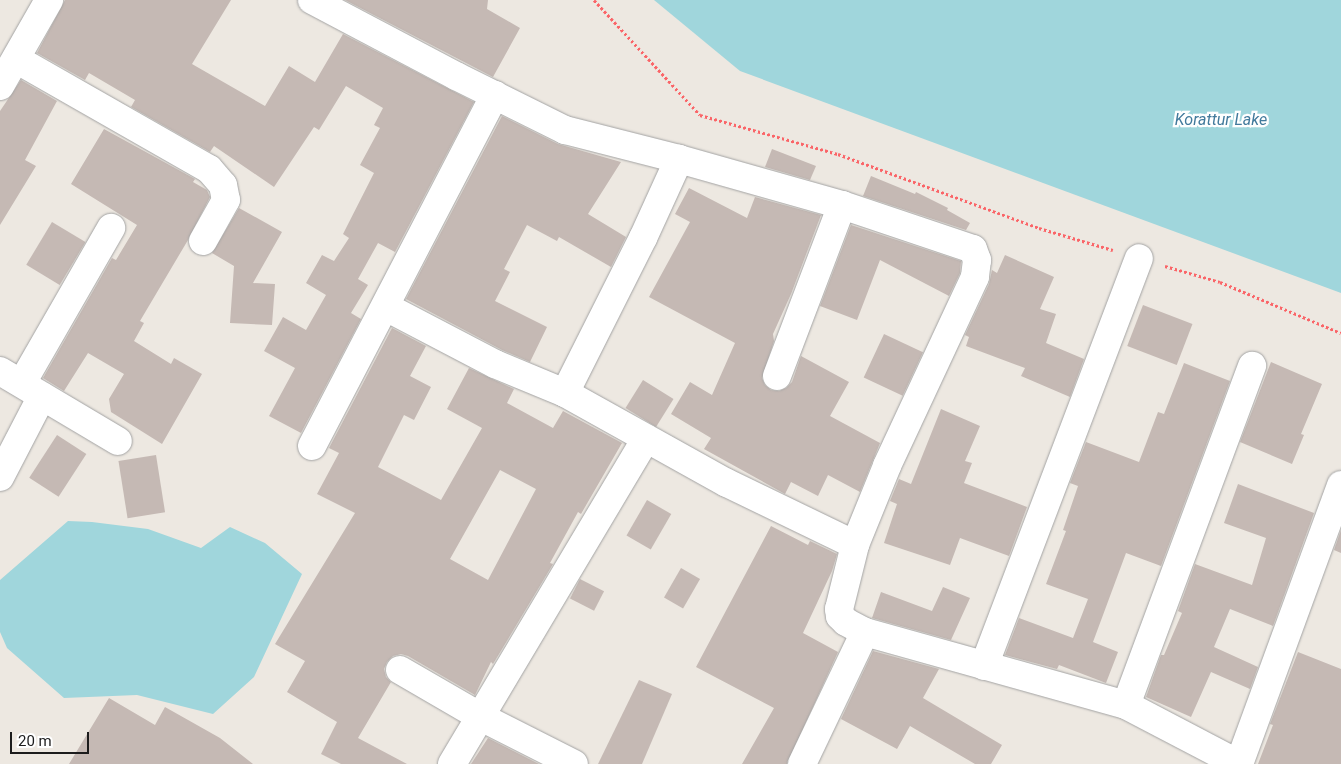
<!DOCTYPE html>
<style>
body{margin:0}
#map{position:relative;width:1341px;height:764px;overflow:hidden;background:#ede8e1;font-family:Roboto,sans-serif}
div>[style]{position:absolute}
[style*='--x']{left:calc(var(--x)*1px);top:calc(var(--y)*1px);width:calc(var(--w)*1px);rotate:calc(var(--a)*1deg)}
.water>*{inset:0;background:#a0d6dc}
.building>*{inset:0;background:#c5b9b4;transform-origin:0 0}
.path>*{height:3px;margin-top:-1.5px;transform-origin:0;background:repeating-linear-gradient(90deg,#fa6568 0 2.5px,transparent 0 5px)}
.roads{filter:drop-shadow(0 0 1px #a3a3a3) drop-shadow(0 0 1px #a3a3a3)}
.minor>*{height:28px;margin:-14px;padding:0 14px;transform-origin:14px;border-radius:14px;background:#fff}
span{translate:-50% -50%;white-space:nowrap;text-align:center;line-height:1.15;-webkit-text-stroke:4.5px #fff;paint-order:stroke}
.water-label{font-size:16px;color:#427a9c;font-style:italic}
.scale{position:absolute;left:10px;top:732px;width:79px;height:22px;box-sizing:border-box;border:2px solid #1c1c1c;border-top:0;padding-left:6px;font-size:15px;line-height:18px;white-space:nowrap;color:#1c1c1c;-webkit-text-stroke:4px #fff;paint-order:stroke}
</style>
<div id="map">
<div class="water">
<div style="clip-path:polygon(654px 0,1341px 0,1341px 293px,740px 71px)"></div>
<div style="clip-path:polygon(68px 521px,92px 522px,148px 529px,201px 548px,230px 527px,265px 543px,302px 574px,254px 677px,213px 714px,137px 695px,64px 698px,7px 648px,0 632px,0 580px)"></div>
</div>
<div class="building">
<div style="clip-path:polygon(65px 0,231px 0,192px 64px,265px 106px,289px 66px,315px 82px,343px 34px,474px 102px,395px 252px,378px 243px,358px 279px,368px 285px,351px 313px,361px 319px,301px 433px,269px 416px,295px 368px,264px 351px,283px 317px,306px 330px,326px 295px,306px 283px,322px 255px,334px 261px,349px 238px,343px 234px,374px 173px,360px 165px,380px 128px,374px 125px,383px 108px,346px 86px,319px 130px,314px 127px,274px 187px,214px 146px,210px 152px,131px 107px,135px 100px,89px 73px,85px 80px,37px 53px)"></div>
<div style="clip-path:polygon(345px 0,488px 0,487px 9px,520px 28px,493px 77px)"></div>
<div style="clip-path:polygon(21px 80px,57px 101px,25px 160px,36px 166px,0 225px,0 111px)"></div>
<div style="clip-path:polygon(502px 116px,558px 144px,621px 162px,588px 214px,626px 237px,611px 267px,559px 237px,557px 241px,527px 225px,504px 269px,510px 272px,495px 301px,547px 327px,530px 362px,502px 350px,406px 299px)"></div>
<div style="clip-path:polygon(104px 129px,195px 179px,193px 182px,207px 190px,210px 197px,188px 240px,140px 321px,144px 323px,134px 341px,171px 364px,174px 358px,202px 374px,162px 444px,111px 412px,109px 399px,124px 374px,88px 353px,64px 391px,43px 378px,112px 258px,116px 260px,137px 225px,71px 184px)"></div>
<div style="clip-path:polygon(772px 149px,816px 166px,810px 180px,765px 167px)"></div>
<div style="clip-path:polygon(871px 176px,915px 194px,916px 192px,948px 208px,947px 210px,970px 223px,966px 230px,863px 196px)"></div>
<div style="clip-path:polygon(689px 188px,747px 218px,755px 197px,821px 215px,791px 294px,773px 334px,774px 341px,762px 378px,765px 385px,771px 390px,779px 391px,786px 388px,792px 382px,801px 356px,849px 382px,830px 416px,880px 443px,860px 492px,828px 475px,818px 496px,791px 482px,785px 494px,704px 449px,711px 438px,671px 414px,690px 382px,712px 395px,735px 343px,649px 297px,690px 222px,675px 214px)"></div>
<div style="clip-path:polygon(239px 208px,282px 232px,253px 283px,275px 284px,272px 325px,230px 323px,234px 266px,212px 253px)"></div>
<div style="left:52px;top:222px;width:39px;height:50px;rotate:31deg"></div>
<div style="clip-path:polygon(851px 225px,961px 261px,960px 273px,949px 296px,880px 260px,857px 320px,820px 306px)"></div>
<div style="clip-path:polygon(1005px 255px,1054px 277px,1040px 309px,1056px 314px,1046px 343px,1084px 359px,1070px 397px,1021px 376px,1025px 368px,966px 346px,969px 337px,965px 335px,989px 284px,992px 270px,997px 273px)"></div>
<div style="left:1143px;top:305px;width:53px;height:44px;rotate:21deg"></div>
<div style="clip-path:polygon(evenodd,392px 328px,426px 346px,410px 376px,431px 387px,414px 420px,404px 415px,378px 467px,441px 500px,482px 428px,447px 409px,469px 368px,514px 389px,507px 403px,553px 428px,563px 411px,622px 443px,581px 514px,578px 512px,550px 563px,553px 564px,493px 664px,491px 662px,475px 695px,408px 656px,401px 654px,393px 656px,387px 662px,384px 669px,386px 677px,391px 682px,358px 738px,407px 764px,341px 764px,321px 754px,337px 722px,287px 692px,305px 661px,275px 644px,355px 513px,317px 494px,339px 453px,329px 448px,392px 328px,500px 470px,536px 489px,488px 580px,450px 559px,500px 470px)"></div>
<div style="left:884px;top:334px;width:43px;height:48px;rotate:25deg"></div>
<div style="clip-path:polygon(1271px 362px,1322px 384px,1301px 434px,1304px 435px,1292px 464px,1240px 442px)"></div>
<div style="clip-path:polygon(1184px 363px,1230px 381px,1161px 566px,1126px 553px,1093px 642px,1118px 652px,1106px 683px,1059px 665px,1057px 669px,1005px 655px,1019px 618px,1073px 638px,1088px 599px,1046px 584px,1066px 531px,1063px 530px,1078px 486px,1070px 483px,1086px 442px,1139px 462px,1158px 412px,1164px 414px)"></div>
<div style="left:643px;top:380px;width:36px;height:33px;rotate:32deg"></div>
<div style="clip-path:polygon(941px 409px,980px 426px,965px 461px,972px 463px,964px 483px,1027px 507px,1009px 556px,960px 538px,950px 565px,884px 543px,897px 504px,890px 501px,899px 479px,911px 484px)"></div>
<div style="left:57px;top:435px;width:35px;height:51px;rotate:33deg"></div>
<div style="left:156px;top:455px;width:58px;height:38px;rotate:81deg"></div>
<div style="clip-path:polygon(1238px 484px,1314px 513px,1273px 626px,1230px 609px,1214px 647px,1258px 667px,1250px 689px,1211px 672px,1191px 717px,1146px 697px,1161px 655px,1164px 655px,1182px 613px,1178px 611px,1195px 564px,1252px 585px,1266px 538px,1224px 523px)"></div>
<div style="left:647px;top:500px;width:28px;height:41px;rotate:30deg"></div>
<div style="clip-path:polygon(771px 526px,808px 545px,810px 541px,837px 554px,832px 571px,803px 633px,838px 652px,787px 764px,742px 764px,774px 708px,696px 667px)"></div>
<div style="clip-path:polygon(1341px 530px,1341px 553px,1334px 550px)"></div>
<div style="left:681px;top:568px;width:22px;height:34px;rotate:30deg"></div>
<div style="left:580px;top:579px;width:27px;height:22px;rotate:27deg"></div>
<div style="clip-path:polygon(943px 587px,970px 598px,951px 640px,872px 618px,881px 592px,932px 611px)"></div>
<div style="clip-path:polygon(873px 651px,939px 669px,923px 698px,1002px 745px,991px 764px,975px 764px,910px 726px,897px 749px,841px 719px)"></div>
<div style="clip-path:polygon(1298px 652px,1341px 669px,1341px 764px,1258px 764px,1273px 725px,1270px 724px)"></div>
<div style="clip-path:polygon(639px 680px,672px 694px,642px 764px,598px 764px)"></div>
<div style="clip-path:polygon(109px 698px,155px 725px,165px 707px,220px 738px,253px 764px,69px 764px)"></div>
<div style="clip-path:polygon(488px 738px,539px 764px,471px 764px)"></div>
</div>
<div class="path">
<div style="--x:594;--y:0;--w:156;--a:47.3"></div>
<div style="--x:700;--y:115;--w:143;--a:15.8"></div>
<div style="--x:838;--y:154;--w:214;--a:20.2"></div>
<div style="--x:1039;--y:228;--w:77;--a:16.6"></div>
<div style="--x:1165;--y:266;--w:57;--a:16.2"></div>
<div style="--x:1220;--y:282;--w:131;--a:22.9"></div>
</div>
<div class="roads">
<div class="minor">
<div style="--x:312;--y:0;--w:163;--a:27.8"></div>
<div style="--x:456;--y:76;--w:122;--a:26.4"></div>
<div style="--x:565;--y:130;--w:118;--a:14.3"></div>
<div style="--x:679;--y:159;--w:169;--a:15.8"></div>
<div style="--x:842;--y:205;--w:138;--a:18.6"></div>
<div style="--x:973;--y:249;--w:12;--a:70"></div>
<div style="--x:977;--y:260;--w:17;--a:97"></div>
<div style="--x:975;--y:277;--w:208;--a:115"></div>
<div style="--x:887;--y:466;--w:85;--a:112.1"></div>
<div style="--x:855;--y:545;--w:66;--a:104"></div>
<div style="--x:839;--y:609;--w:7;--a:82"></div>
<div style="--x:840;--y:616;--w:8;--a:45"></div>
<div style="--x:846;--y:622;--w:21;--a:28"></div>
<div style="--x:865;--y:632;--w:271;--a:15.6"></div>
<div style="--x:1126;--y:705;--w:127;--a:27.6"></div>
<div style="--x:16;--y:59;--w:222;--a:29.7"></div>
<div style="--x:209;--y:169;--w:21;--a:49"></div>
<div style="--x:223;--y:185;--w:15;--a:79"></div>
<div style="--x:226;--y:200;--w:47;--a:119.3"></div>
<div style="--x:0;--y:86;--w:99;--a:-60.3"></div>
<div style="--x:386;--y:307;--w:123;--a:27.6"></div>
<div style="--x:495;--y:364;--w:76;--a:22.5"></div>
<div style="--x:565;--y:393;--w:185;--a:29.1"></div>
<div style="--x:727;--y:483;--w:142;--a:25.8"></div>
<div style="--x:0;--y:371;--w:137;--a:30.7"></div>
<div style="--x:777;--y:376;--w:183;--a:-69.2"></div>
<div style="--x:22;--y:383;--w:179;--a:-60.1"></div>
<div style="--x:565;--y:393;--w:174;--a:-63.3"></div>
<div style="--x:643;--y:238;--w:87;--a:-65.5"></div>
<div style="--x:312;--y:446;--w:396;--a:-62.5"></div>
<div style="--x:0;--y:477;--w:91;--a:-62.6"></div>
<div style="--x:984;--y:666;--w:436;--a:-69.2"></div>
<div style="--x:400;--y:670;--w:94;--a:30.1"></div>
<div style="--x:481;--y:717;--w:104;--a:26.8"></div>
<div style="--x:1126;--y:705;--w:362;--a:-69.6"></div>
<div style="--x:452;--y:764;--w:379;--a:-59.2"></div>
<div style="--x:802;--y:764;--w:146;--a:-64.5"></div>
<div style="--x:1239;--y:764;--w:297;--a:-69.9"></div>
</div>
</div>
<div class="water-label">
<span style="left:1221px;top:120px">Korattur Lake</span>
</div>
<div class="scale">20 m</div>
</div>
